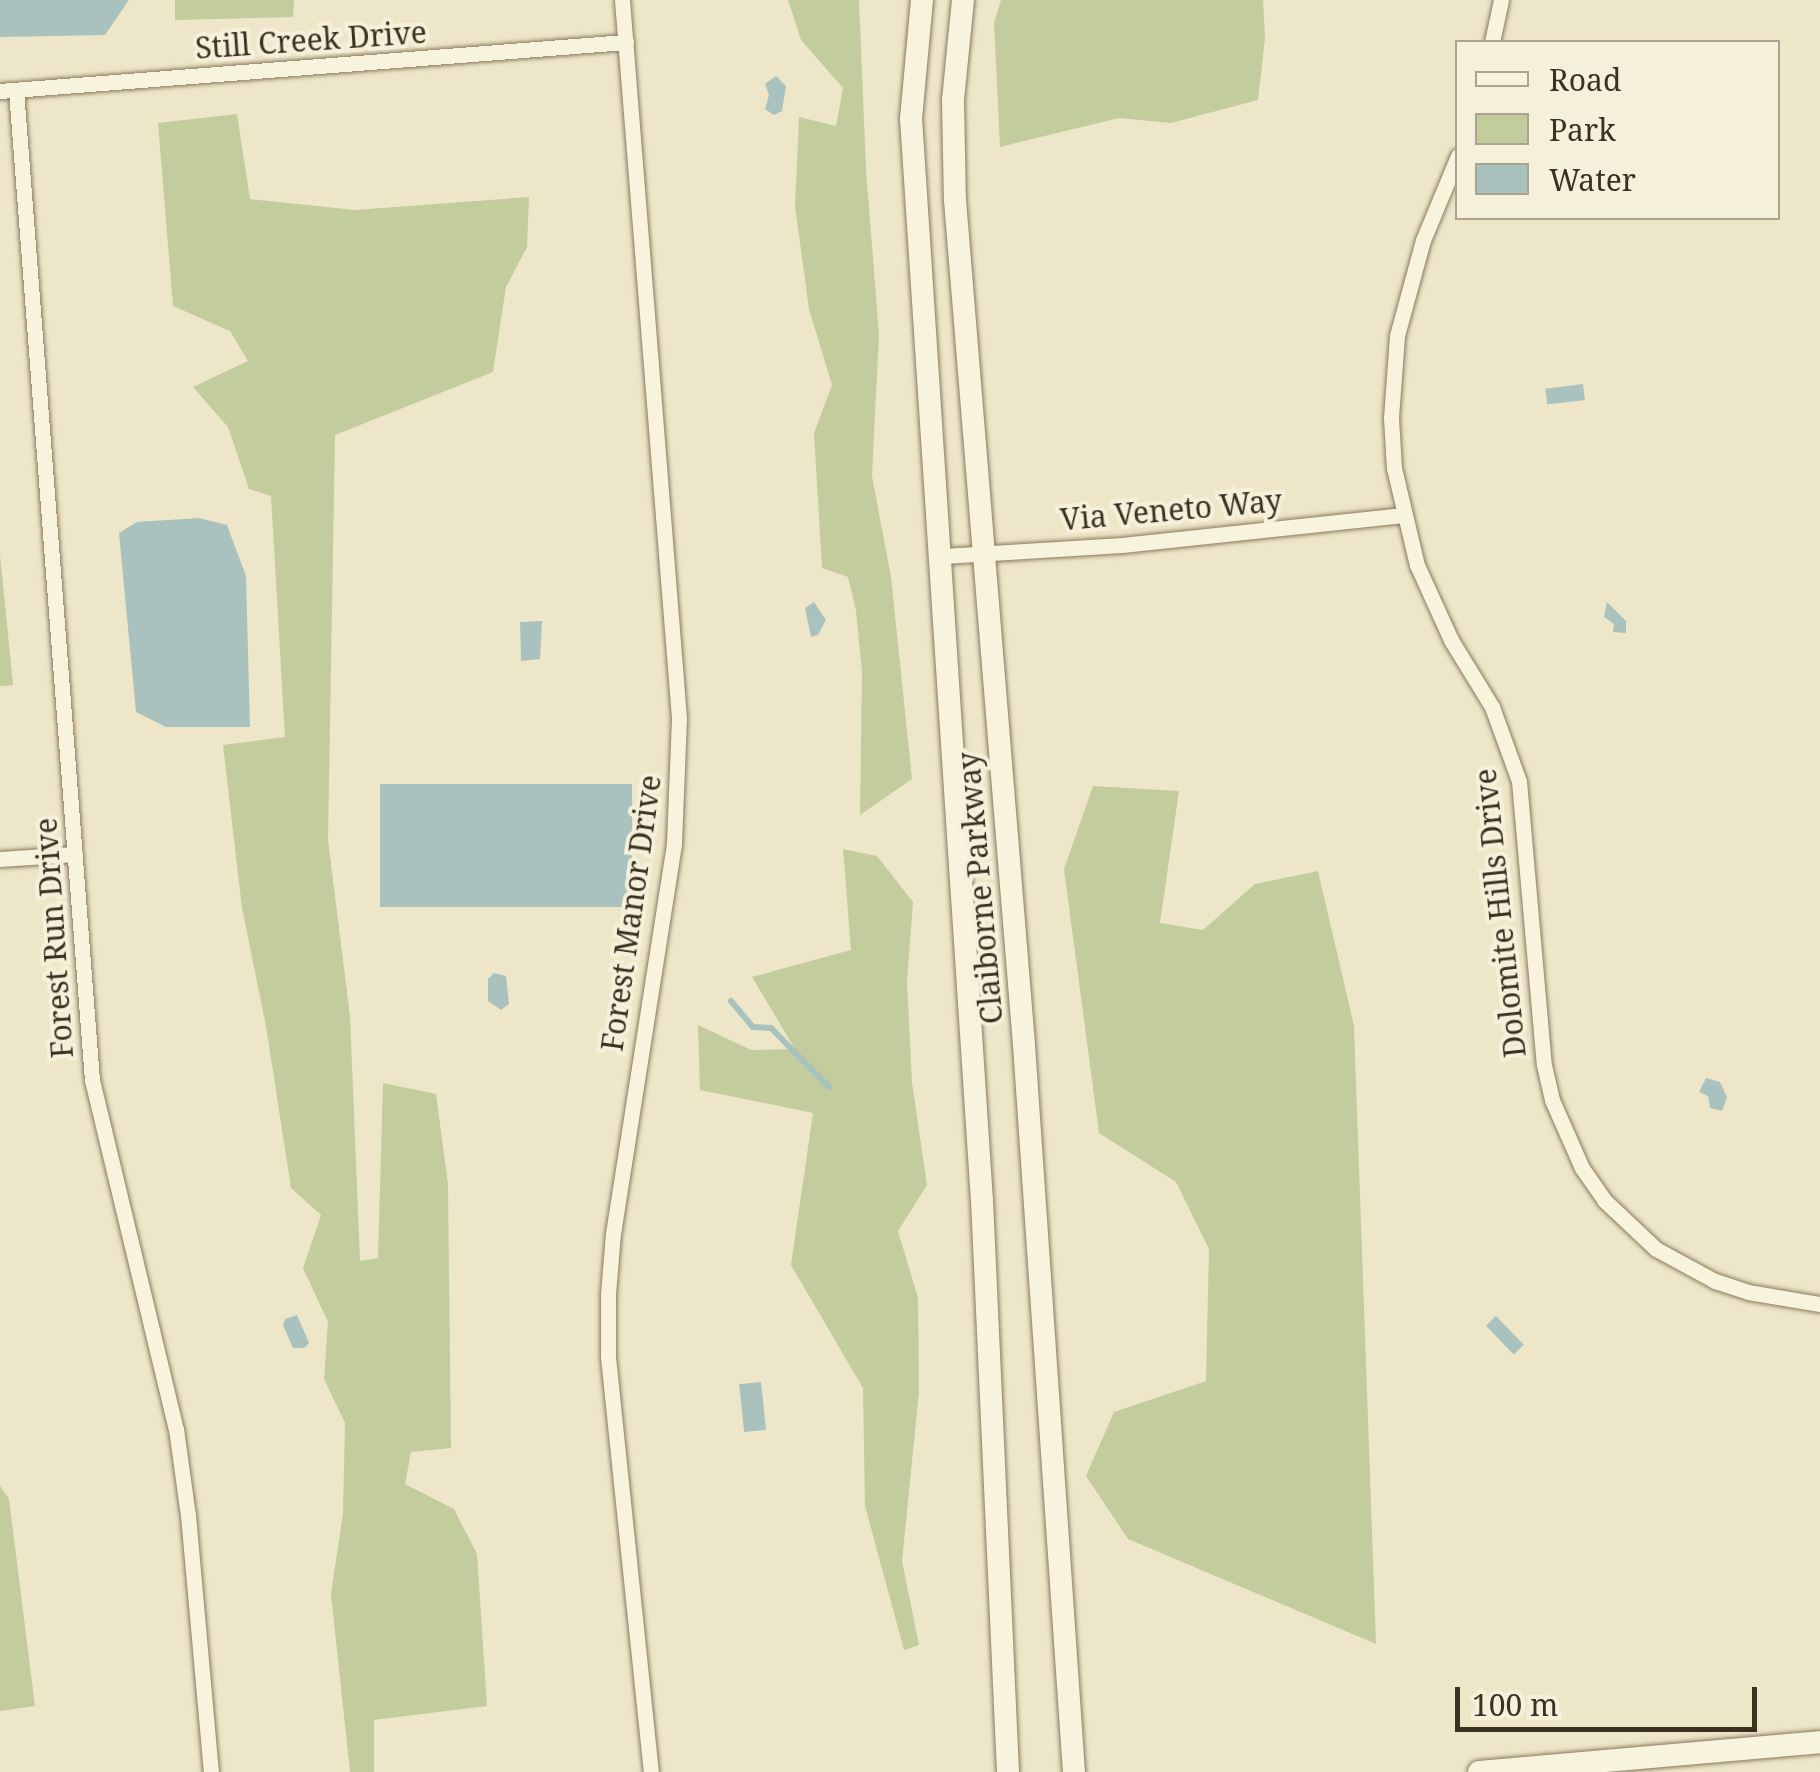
<!DOCTYPE html>
<style>
body{margin:0}
#map{position:relative;width:1820px;height:1772px;overflow:hidden;background:#eee6c9;font-family:"Noto Serif",serif}
div>[style]{position:absolute}
[style*='--x']{left:calc(var(--x)*1px);top:calc(var(--y)*1px);width:calc(var(--w)*1px);rotate:calc(var(--a)*1deg)}
.green>*{inset:0;background:#c2cc9d}
.water>*{inset:0;background:#aac2bd;transform-origin:0 0}
.stream>*{height:6px;margin:-3px;padding:0 3px;transform-origin:3px;border-radius:3px;background:#aac2bd}
.roads{filter:drop-shadow(0 0 2px #8a795e) drop-shadow(0 0 2px #8a795e)}
.street>*{height:15px;margin:-7.5px;padding:0 7.5px;transform-origin:7.5px;border-radius:7.5px;background:#f8f3dd}
.secondary>*{height:22px;margin:-11px;padding:0 11px;transform-origin:11px;border-radius:11px;background:#f8f3dd}
span{translate:-50% -50%;white-space:nowrap;text-align:center;line-height:1.15;-webkit-text-stroke:8px #f5f0d9;paint-order:stroke}
.street-label{font-size:30px;color:#3b3021}
.legend{position:absolute;left:1455px;top:40px;width:325px;height:180px;box-sizing:border-box;background:#f5f0d9;border:2px solid #aba38f;margin:0;padding:12px 18px;list-style:none;font-size:30px;color:#3b3021}
.legend li{display:flex;align-items:center;gap:20px;height:50px}
.legend b{width:50px;border:2px solid #aba38f}
.scale{position:absolute;left:1455px;top:1687px;width:302px;height:45px;box-sizing:border-box;border:5px solid #3b3021;border-top:0;padding-left:12px;font-size:30px;line-height:35px;white-space:nowrap;color:#3b3021;-webkit-text-stroke:8px #f5f0d9;paint-order:stroke}
</style>
<div id="map">
<div class="green">
<div style="clip-path:polygon(175px 0,294px 0,293px 17px,175px 20px)"></div>
<div style="clip-path:polygon(788px 0,859px 0,866px 169px,879px 335px,872px 476px,891px 577px,912px 779px,860px 815px,862px 672px,856px 611px,848px 577px,822px 568px,814px 433px,832px 385px,809px 309px,795px 206px,799px 117px,836px 126px,843px 88px,801px 40px)"></div>
<div style="clip-path:polygon(1001px 0,1263px 0,1265px 38px,1258px 100px,1171px 123px,1119px 118px,1000px 147px,994px 23px)"></div>
<div style="clip-path:polygon(237px 114px,250px 199px,355px 210px,529px 197px,527px 247px,506px 287px,493px 372px,335px 435px,328px 840px,350px 1016px,360px 1261px,378px 1258px,383px 1083px,436px 1094px,448px 1184px,451px 1448px,411px 1452px,405px 1484px,454px 1509px,477px 1554px,487px 1706px,374px 1720px,374px 1772px,350px 1772px,331px 1594px,343px 1513px,345px 1423px,324px 1379px,328px 1322px,303px 1268px,321px 1215px,291px 1188px,266px 1026px,242px 908px,223px 745px,285px 737px,271px 496px,249px 489px,228px 427px,193px 387px,248px 361px,230px 331px,173px 306px,158px 123px)"></div>
<div style="clip-path:polygon(0 555px,13px 685px,0 686px)"></div>
<div style="clip-path:polygon(1093px 786px,1179px 791px,1160px 923px,1203px 930px,1255px 884px,1318px 871px,1354px 1026px,1376px 1644px,1128px 1539px,1086px 1476px,1114px 1412px,1206px 1381px,1209px 1249px,1176px 1182px,1099px 1133px,1064px 869px)"></div>
<div style="clip-path:polygon(843px 849px,877px 856px,913px 902px,907px 982px,912px 1083px,927px 1185px,898px 1231px,918px 1298px,919px 1391px,902px 1561px,919px 1645px,904px 1650px,865px 1506px,863px 1388px,791px 1265px,813px 1113px,700px 1090px,698px 1025px,751px 1050px,795px 1049px,752px 977px,851px 950px)"></div>
<div style="clip-path:polygon(0 1486px,9px 1499px,35px 1706px,0 1711px)"></div>
</div>
<div class="water">
<div style="clip-path:polygon(0 0,129px 0,105px 35px,0 37px)"></div>
<div style="clip-path:polygon(776px 76px,786px 86px,782px 111px,774px 115px,765px 109px,769px 95px,765px 84px)"></div>
<div style="left:1583px;top:384px;width:16px;height:38px;rotate:83deg"></div>
<div style="clip-path:polygon(199px 518px,227px 525px,246px 576px,250px 727px,166px 727px,136px 712px,119px 533px,137px 522px)"></div>
<div style="clip-path:polygon(814px 602px,826px 620px,818px 635px,811px 637px,805px 608px)"></div>
<div style="clip-path:polygon(1607px 602px,1626px 621px,1626px 633px,1613px 632px,1614px 624px,1604px 617px)"></div>
<div style="clip-path:polygon(542px 621px,540px 659px,521px 661px,520px 622px)"></div>
<div style="left:632px;top:784px;width:123px;height:252px;rotate:90deg"></div>
<div style="clip-path:polygon(494px 973px,506px 976px,509px 1004px,501px 1010px,488px 1001px,488px 979px)"></div>
<div style="clip-path:polygon(1706px 1078px,1720px 1082px,1727px 1097px,1722px 1111px,1710px 1108px,1708px 1096px,1699px 1092px)"></div>
<div style="clip-path:polygon(297px 1315px,309px 1343px,304px 1348px,293px 1348px,283px 1325px,285px 1319px)"></div>
<div style="left:1496px;top:1316px;width:40px;height:14px;rotate:46deg"></div>
<div style="left:761px;top:1382px;width:48px;height:22px;rotate:84deg"></div>
</div>
<div class="stream">
<div style="--x:731;--y:1001;--w:34;--a:50"></div>
<div style="--x:753;--y:1027;--w:18;--a:3"></div>
<div style="--x:771;--y:1028;--w:83;--a:45.5"></div>
</div>
<div class="roads">
<div class="street">
<div style="--x:622;--y:0;--w:720;--a:85.46"></div>
<div style="--x:679;--y:718;--w:126;--a:92.3"></div>
<div style="--x:674;--y:844;--w:394;--a:98.9"></div>
<div style="--x:613;--y:1233;--w:61;--a:94.7"></div>
<div style="--x:608;--y:1294;--w:63;--a:90"></div>
<div style="--x:608;--y:1357;--w:417;--a:84.1"></div>
<div style="--x:1492;--y:42;--w:43;--a:-77.9"></div>
<div style="--x:16;--y:90;--w:993;--a:85.61"></div>
<div style="--x:92;--y:1080;--w:359;--a:76.5"></div>
<div style="--x:176;--y:1429;--w:87;--a:82.1"></div>
<div style="--x:188;--y:1515;--w:258;--a:84.9"></div>
<div style="--x:0;--y:91;--w:628;--a:-4.48"></div>
<div style="--x:1458;--y:156;--w:91;--a:112.6"></div>
<div style="--x:1423;--y:240;--w:99;--a:105.2"></div>
<div style="--x:1397;--y:336;--w:82;--a:94.2"></div>
<div style="--x:1391;--y:418;--w:50;--a:86.6"></div>
<div style="--x:1394;--y:468;--w:100;--a:76.7"></div>
<div style="--x:1417;--y:565;--w:82;--a:65.6"></div>
<div style="--x:1451;--y:640;--w:79;--a:58.5"></div>
<div style="--x:1492;--y:707;--w:79;--a:70"></div>
<div style="--x:1519;--y:781;--w:285;--a:85"></div>
<div style="--x:1544;--y:1065;--w:36;--a:77"></div>
<div style="--x:1552;--y:1100;--w:74;--a:66.2"></div>
<div style="--x:1582;--y:1168;--w:39;--a:55"></div>
<div style="--x:1604;--y:1200;--w:71;--a:43.3"></div>
<div style="--x:1656;--y:1249;--w:67;--a:28.5"></div>
<div style="--x:1715;--y:1281;--w:35;--a:18"></div>
<div style="--x:1748;--y:1292;--w:73;--a:9.5"></div>
<div style="--x:943;--y:556;--w:179;--a:-3.5"></div>
<div style="--x:1122;--y:545;--w:283;--a:-6.1"></div>
<div style="--x:0;--y:859;--w:75;--a:-3.8"></div>
</div>
<div class="secondary">
<div style="--x:922;--y:0;--w:119;--a:95.3"></div>
<div style="--x:911;--y:118;--w:1084;--a:86.25"></div>
<div style="--x:982;--y:1200;--w:573;--a:87.4"></div>
<div style="--x:963;--y:0;--w:100;--a:95.7"></div>
<div style="--x:953;--y:100;--w:100;--a:88.9"></div>
<div style="--x:955;--y:200;--w:848;--a:85.33"></div>
<div style="--x:1024;--y:1045;--w:729;--a:86.07"></div>
<div style="--x:1479;--y:1772;--w:342;--a:-5"></div>
</div>
</div>
<div class="street-label">
<span style="left:311px;top:40px;rotate:-4deg">Still Creek Drive</span>
<span style="left:1171px;top:510px;rotate:-5deg">Via Veneto Way</span>
<span style="left:980px;top:888px;rotate:-95deg">Claiborne Parkway</span>
<span style="left:631px;top:913px;rotate:-82deg">Forest Manor Drive</span>
<span style="left:1500px;top:913px;rotate:-96deg">Dolomite Hills Drive</span>
<span style="left:54px;top:938px;rotate:-94deg">Forest Run Drive</span>
</div>
<ul class="legend">
<li><b style="height:12px;background:#f8f3dd"></b>Road</li>
<li><b style="height:28px;background:#c2cc9d"></b>Park</li>
<li><b style="height:28px;background:#aac2bd"></b>Water</li>
</ul>
<div class="scale">100 m</div>
</div>
